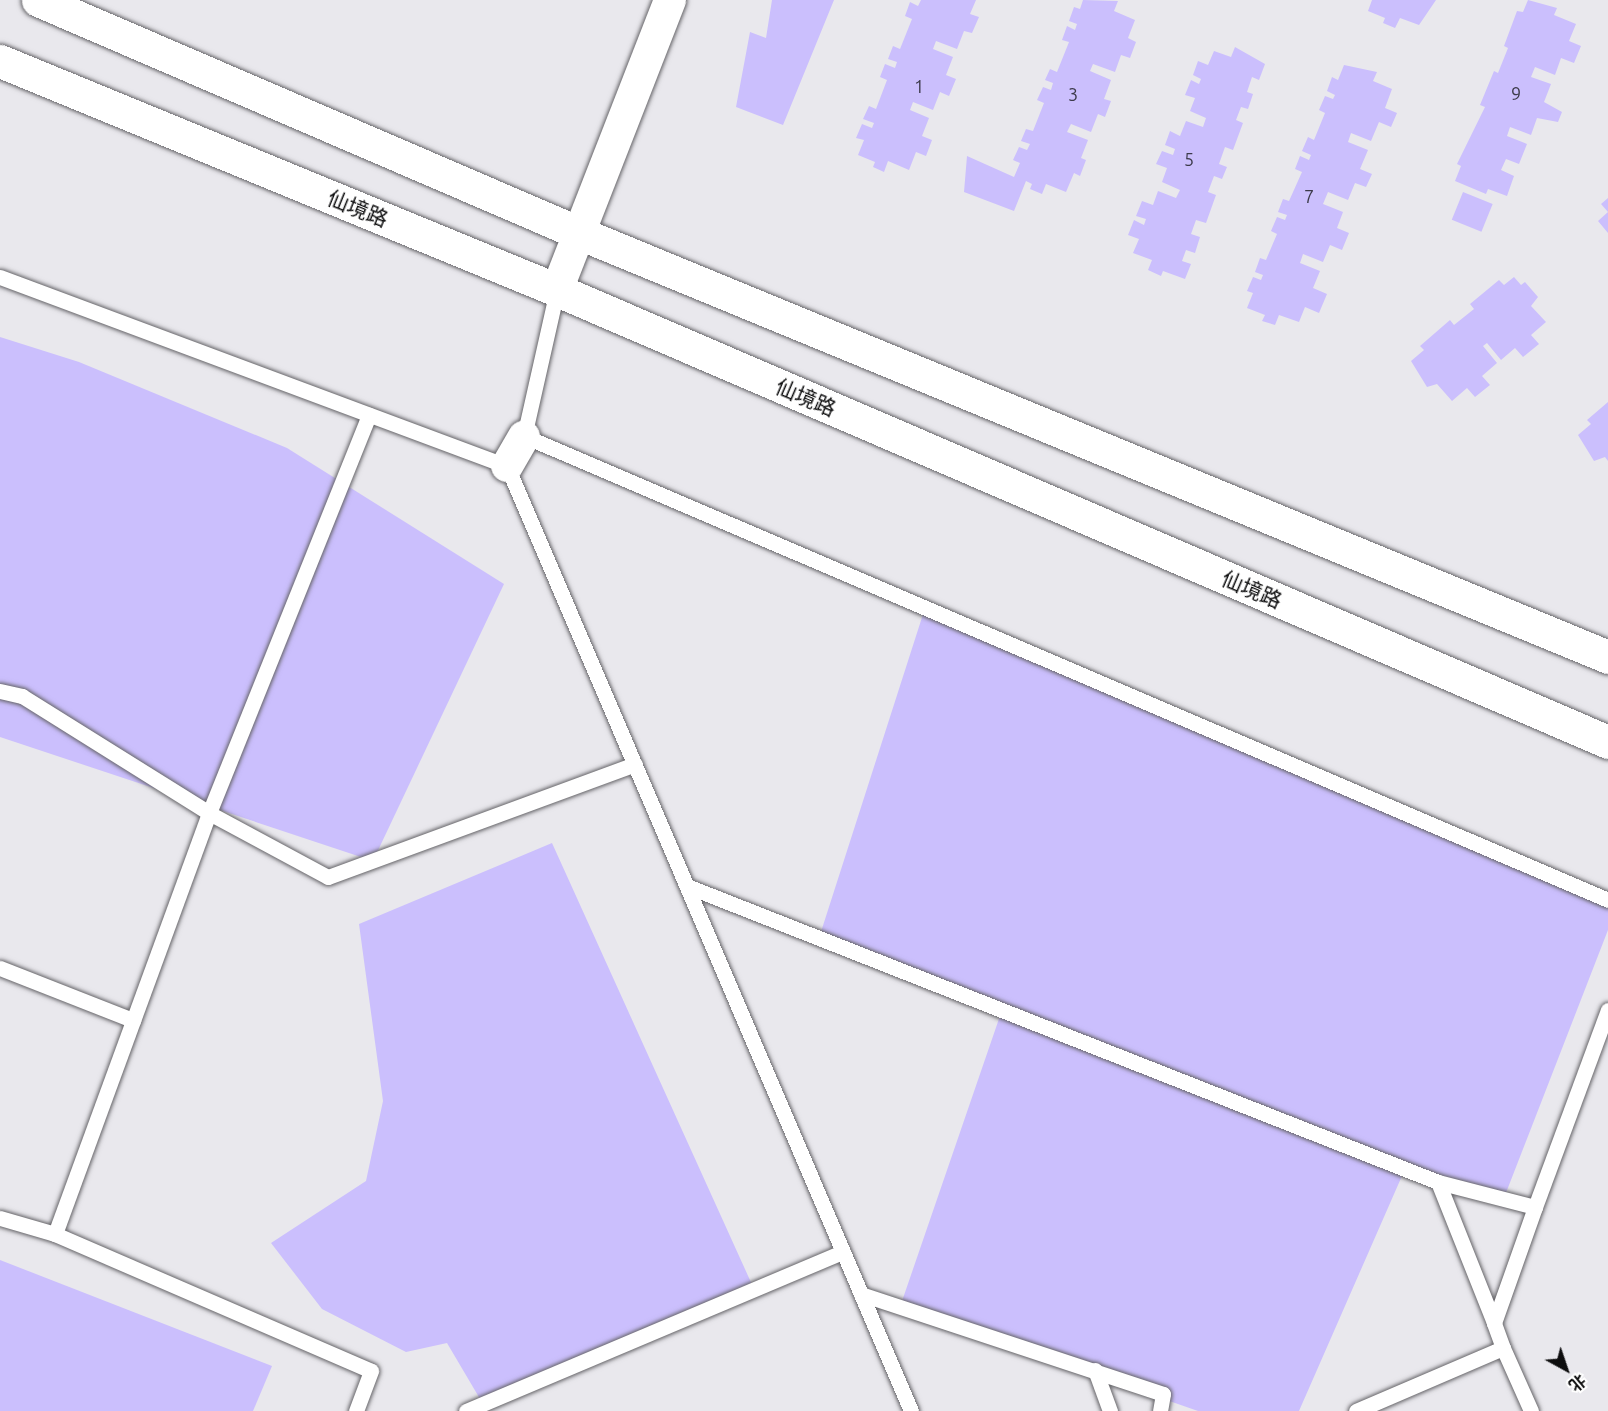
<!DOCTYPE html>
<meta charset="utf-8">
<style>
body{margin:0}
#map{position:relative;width:1608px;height:1411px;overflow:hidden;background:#e9e8ed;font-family:Ubuntu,"Noto Sans SC",sans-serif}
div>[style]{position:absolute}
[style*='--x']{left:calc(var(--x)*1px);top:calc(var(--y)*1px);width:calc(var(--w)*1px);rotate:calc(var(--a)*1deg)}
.building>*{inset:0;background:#cbbffd;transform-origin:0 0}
.roads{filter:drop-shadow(0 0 2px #656468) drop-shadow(0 0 2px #656468)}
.service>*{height:15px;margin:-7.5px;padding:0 7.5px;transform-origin:7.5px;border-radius:7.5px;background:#fff}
.minor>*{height:32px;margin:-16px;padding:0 16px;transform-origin:16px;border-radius:16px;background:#fff}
.secondary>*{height:33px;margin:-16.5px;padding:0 16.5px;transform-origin:16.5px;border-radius:16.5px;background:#fff}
span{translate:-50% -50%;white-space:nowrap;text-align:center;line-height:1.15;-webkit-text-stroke:5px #fff;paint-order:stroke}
.number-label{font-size:18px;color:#3c3a4a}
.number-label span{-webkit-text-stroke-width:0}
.street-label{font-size:21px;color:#0d0d0e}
.north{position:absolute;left:1536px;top:1339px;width:60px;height:60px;-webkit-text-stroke:4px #fff;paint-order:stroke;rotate:140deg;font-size:16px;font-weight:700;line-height:24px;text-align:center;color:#0d0d0e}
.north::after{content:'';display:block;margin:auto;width:21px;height:27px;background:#0d0d0e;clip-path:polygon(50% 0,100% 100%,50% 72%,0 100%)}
</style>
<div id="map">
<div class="building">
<div style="clip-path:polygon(772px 0,834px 0,783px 125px,736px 107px,750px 32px,766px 38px)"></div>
<div style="clip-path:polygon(921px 0,976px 0,970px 14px,979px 17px,972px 33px,964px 31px,957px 49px,936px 41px,933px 49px,953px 57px,946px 75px,956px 79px,949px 96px,940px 92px,933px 110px,913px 102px,910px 110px,929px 118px,922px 136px,932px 140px,926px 156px,916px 152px,909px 170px,888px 161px,884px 172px,873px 167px,875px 162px,858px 155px,864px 140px,856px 138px,862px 124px,872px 128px,874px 123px,863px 119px,869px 106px,876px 109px,887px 80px,880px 77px,885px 64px,895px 68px,897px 62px,888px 59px,893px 46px,900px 49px,912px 19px,905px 16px,910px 2px,918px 6px)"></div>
<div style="clip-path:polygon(1083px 0,1118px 1px,1114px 11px,1135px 20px,1128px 38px,1136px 42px,1130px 58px,1121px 55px,1115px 72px,1093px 64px,1090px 71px,1111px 80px,1104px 99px,1111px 101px,1105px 117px,1098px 114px,1091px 132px,1071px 124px,1067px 132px,1088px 140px,1081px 158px,1086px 160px,1080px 176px,1074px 173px,1066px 192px,1046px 184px,1042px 194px,1030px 189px,1032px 184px,1026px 181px,1014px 211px,964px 192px,967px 156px,1014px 177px,1020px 163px,1013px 160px,1019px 147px,1027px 150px,1030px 144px,1021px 141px,1026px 129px,1033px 131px,1044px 103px,1037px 100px,1043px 87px,1051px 90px,1053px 83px,1045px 80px,1050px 69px,1057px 72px,1069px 42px,1062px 40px,1067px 26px,1075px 30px,1077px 24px,1069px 21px,1074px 7px,1080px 9px)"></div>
<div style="clip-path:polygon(1372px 0,1436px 0,1419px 25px,1400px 18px,1395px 28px,1383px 23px,1385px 18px,1368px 11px)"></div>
<div style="clip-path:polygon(1528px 0,1557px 8px,1554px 15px,1576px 24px,1569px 41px,1581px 46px,1574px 63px,1561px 58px,1555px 75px,1535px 67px,1531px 77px,1551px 84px,1544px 102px,1562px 112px,1558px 122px,1537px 118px,1531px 135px,1510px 127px,1507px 136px,1527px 144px,1519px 164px,1506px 159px,1501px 170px,1514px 176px,1507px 196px,1488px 189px,1486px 194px,1455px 181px,1461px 166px,1457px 164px,1485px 107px,1480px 105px,1494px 71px,1498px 73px,1508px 48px,1504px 46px,1517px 11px,1523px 12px)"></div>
<div style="clip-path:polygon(1235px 47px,1265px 64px,1259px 80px,1252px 77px,1247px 92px,1253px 94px,1248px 109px,1241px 107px,1236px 120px,1243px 123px,1233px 150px,1225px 147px,1219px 164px,1227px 167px,1222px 179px,1214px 176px,1208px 192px,1216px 195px,1206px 223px,1196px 220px,1191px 234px,1200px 237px,1195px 253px,1186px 250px,1182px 261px,1191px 264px,1185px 279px,1163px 271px,1161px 276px,1148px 270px,1152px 260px,1133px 253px,1139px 239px,1128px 235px,1134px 220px,1144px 225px,1146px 219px,1136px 216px,1142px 201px,1153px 205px,1158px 191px,1176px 198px,1180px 190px,1162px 182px,1167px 168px,1156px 164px,1162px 151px,1173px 155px,1175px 149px,1165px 145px,1170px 131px,1180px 136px,1186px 121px,1203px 127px,1206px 118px,1190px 111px,1195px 98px,1185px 95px,1191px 80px,1199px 84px,1201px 79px,1193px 75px,1198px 61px,1208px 65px,1214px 51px,1231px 57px)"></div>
<div style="clip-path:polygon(1344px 65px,1377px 72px,1373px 81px,1392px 89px,1385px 108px,1397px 113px,1391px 127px,1379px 122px,1371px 141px,1351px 133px,1348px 142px,1368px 150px,1360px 169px,1372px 174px,1366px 187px,1355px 183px,1348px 200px,1328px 192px,1323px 204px,1343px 212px,1337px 228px,1349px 233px,1342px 250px,1330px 245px,1323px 262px,1303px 254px,1300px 263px,1320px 271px,1313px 288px,1327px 294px,1319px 313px,1305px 307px,1299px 322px,1279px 315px,1275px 325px,1262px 321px,1265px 315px,1247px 308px,1253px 293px,1247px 291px,1253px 277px,1261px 280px,1263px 275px,1255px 272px,1260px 258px,1266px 260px,1277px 234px,1271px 231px,1277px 217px,1285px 220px,1287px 215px,1278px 212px,1283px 199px,1289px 201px,1302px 172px,1295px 169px,1300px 156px,1309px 160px,1311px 155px,1302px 151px,1308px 137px,1314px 140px,1325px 113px,1319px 110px,1325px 96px,1333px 99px,1335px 95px,1327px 91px,1332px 77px,1338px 80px)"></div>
<div style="left:1463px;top:192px;width:32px;height:30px;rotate:22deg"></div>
<div style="clip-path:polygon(1608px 198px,1608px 233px,1598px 221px,1608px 212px,1601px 204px)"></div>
<div style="clip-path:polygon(1514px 277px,1521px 285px,1525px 282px,1538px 297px,1531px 306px,1546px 322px,1531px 335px,1539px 344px,1523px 357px,1515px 348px,1501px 360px,1487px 343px,1483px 346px,1497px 363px,1482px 376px,1490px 385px,1475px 397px,1467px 388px,1452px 401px,1437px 384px,1427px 387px,1411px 361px,1424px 350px,1420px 346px,1450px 320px,1454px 325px,1474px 309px,1470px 304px,1499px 280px,1504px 285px)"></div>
<div style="clip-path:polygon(0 337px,79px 362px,287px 448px,504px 584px,373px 861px,0 737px)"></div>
<div style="clip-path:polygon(1608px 402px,1608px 461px,1605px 457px,1594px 461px,1578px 435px,1591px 424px,1587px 420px)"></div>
<div style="clip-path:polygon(925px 608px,1608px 900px,1608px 930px,1504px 1198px,1405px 1169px,1299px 1411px,1198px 1411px,900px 1307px,1002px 1010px,819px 938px)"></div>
<div style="clip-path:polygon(552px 843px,754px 1289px,483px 1404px,447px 1343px,406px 1352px,322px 1309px,271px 1243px,366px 1181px,383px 1101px,359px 924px)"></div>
<div style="clip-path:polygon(0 1260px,272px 1366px,253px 1411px,0 1411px)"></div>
</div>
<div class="roads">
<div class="service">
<div style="--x:0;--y:277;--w:541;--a:20.44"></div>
<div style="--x:507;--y:466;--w:1028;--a:66.85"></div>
<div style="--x:557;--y:290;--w:150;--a:102.7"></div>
<div style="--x:524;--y:436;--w:1179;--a:23.17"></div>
<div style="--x:0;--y:691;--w:23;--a:13"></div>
<div style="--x:22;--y:696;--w:221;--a:32"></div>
<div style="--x:209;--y:813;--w:429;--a:-68.1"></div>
<div style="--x:687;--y:886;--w:807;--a:21.51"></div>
<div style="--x:1438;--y:1182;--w:100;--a:14.5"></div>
<div style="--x:1535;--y:1207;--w:210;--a:-69.7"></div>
<div style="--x:0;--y:968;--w:143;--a:21.4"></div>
<div style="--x:1438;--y:1182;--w:152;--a:68.3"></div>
<div style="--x:1494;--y:1323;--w:123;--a:-70.5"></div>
<div style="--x:0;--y:1218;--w:57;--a:16.2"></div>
<div style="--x:55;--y:1234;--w:344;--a:23.4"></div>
<div style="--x:371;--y:1371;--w:43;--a:110.6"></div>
<div style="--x:55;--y:1234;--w:448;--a:-69.9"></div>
<div style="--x:209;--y:813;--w:135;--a:28.3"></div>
<div style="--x:328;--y:877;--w:327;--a:-20.2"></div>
<div style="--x:861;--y:1294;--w:318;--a:18.3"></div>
<div style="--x:1163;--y:1394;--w:17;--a:100"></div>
<div style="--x:1503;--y:1348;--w:69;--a:66"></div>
<div style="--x:1095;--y:1370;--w:44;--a:69.9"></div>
<div style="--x:466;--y:1411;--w:409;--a:-22.9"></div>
<div style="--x:1356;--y:1411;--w:160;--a:-23.2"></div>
<div style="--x:1503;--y:1348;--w:27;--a:-110"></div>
</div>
<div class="minor">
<div style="--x:557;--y:290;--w:311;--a:-68.7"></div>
<div style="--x:507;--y:466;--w:34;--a:-60"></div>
</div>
<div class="secondary">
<div style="--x:38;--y:0;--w:589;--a:23.3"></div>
<div style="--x:579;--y:233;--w:1113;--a:22.39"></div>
<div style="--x:0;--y:61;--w:602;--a:22.35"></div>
<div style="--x:557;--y:290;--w:1144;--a:23.27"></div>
</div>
</div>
<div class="number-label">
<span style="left:919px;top:86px">1</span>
<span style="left:1516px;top:93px">9</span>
<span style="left:1073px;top:94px">3</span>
<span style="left:1189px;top:159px">5</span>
<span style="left:1309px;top:196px">7</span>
</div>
<div class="street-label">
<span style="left:358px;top:208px;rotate:22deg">仙境路</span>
<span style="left:806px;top:397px;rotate:23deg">仙境路</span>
<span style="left:1252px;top:589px;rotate:23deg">仙境路</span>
</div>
<div class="north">北</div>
</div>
